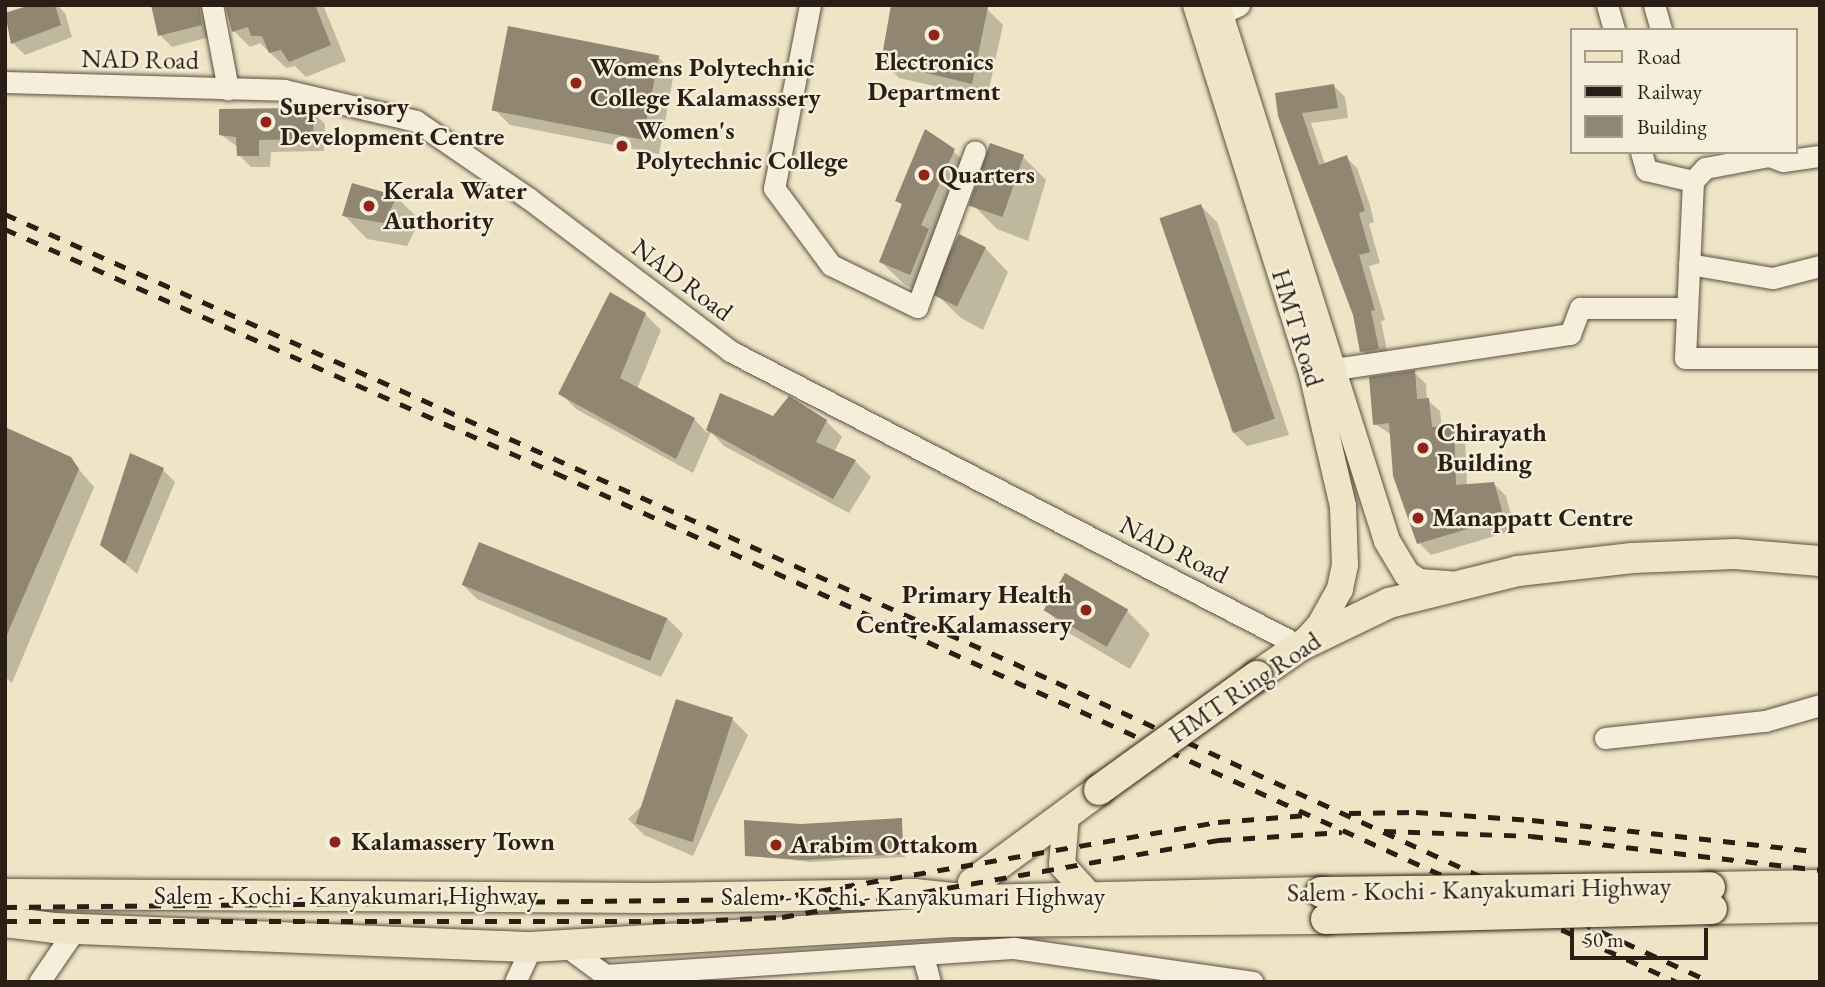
<!DOCTYPE html>
<style>
body{margin:0}
#map{position:relative;width:1825px;height:987px;overflow:hidden;background:#efe5c6;font-family:"EB Garamond",serif}
div>[style]{position:absolute}
[style*='--x']{left:calc(var(--x)*1px);top:calc(var(--y)*1px);width:calc(var(--w)*1px);rotate:calc(var(--a)*1deg)}
.shadow>*{inset:0;background:#0003}
.building>*{inset:0;background:#918671;transform-origin:0 0}
.roads{filter:drop-shadow(0 0 2px #5c5041) drop-shadow(0 0 2px #5c5041)}
.minor>*{height:21px;margin:-10.5px;padding:0 10.5px;transform-origin:10.5px;border-radius:10.5px;background:#f5eeda}
.major>*{height:26px;margin:-13px;padding:0 13px;transform-origin:13px;border-radius:13px;background:#efe5c6}
.highway>*{height:30px;margin:-15px;padding:0 15px;transform-origin:15px;border-radius:15px;background:#efe5c6}
.rail>*{height:5px;margin-top:-2.5px;transform-origin:0;background:repeating-linear-gradient(90deg,#2b1f15 0 12px,transparent 0 24px)}
.bridges{filter:drop-shadow(0 0 2px #2b1f15) drop-shadow(0 0 2px #2b1f15)}
.highway-bridge>*{height:30px;margin:-15px;padding:0 15px;transform-origin:15px;border-radius:15px;background:#efe5c6}
.dots>*{width:19px;height:19px;translate:-50% -50%;box-sizing:border-box;border:4px solid #f5eeda;border-radius:50%}
span{translate:-50% -50%;white-space:nowrap;text-align:center;line-height:1.15;-webkit-text-stroke:5px #f5eeda;paint-order:stroke}
.street-label{font-size:26px;color:#2b1f15}
.poi-label{font-size:26px;color:#2b1f15;font-weight:700}
.left{translate:0 -50%;text-align:left}
.right{translate:-100% -50%;text-align:right}
.frame{position:absolute;inset:0;border:7px solid #2b1f15;pointer-events:none}
.legend{position:absolute;left:1570px;top:28px;width:228px;height:126px;box-sizing:border-box;background:#f5eeda;border:2px solid #a49b8b;margin:0;padding:9px 12px;list-style:none;font-size:21px;color:#2b1f15}
.legend li{display:flex;align-items:center;gap:14px;height:35px}
.legend b{width:35px;border:2px solid #a49b8b}
.scale{position:absolute;left:1570px;top:928px;width:138px;height:32px;box-sizing:border-box;border:4px solid #2b1f15;border-top:0;padding-left:9px;font-size:21px;line-height:24px;white-space:nowrap;color:#2b1f15;-webkit-text-stroke:5px #f5eeda;paint-order:stroke}
</style>
<div id="map">
<div class="shadow">
<div style="clip-path:polygon(37px 5px,57px 5px,65px 13px,72px 37px,25px 55px,13px 43px,5px 14px)"></div>
<div style="clip-path:polygon(153px 5px,207px 5px,213px 36px,172px 47px,160px 35px)"></div>
<div style="clip-path:polygon(227px 5px,323px 5px,346px 61px,306px 77px,295px 66px,286px 68px,260px 43px,250px 47px,234px 31px)"></div>
<div style="clip-path:polygon(893px 5px,987px 9px,1003px 25px,987px 98px,899px 78px,883px 62px)"></div>
<div style="clip-path:polygon(658px 57px,674px 73px,659px 154px,510px 125px,494px 109px)"></div>
<div style="clip-path:polygon(1334px 86px,1345px 97px,1348px 118px,1311px 123px,1325px 164px,1346px 157px,1357px 168px,1370px 205px,1374px 222px,1369px 224px,1380px 263px,1369px 266px,1385px 320px,1381px 321px,1389px 360px,1373px 362px,1362px 351px,1354px 315px,1280px 116px)"></div>
<div style="clip-path:polygon(313px 112px,325px 124px,324px 151px,271px 152px,270px 167px,251px 167px,239px 155px,238px 147px,221px 135px)"></div>
<div style="clip-path:polygon(953px 151px,977px 174px,944px 247px,953px 255px,985px 248px,1008px 272px,983px 330px,961px 318px,935px 293px,934px 297px,905px 285px,881px 262px,903px 206px,897px 200px)"></div>
<div style="clip-path:polygon(1023px 157px,1046px 180px,1028px 241px,997px 229px,973px 205px)"></div>
<div style="clip-path:polygon(396px 197px,420px 220px,407px 246px,367px 239px,344px 215px)"></div>
<div style="clip-path:polygon(1201px 206px,1217px 222px,1289px 435px,1247px 446px,1231px 430px)"></div>
<div style="clip-path:polygon(645px 314px,661px 330px,637px 389px,694px 419px,707px 433px,721px 396px,774px 418px,826px 421px,842px 437px,834px 452px,855px 461px,871px 477px,849px 513px,724px 446px,711px 432px,693px 473px,576px 409px,560px 393px)"></div>
<div style="clip-path:polygon(1414px 372px,1426px 384px,1427px 400px,1440px 411px,1442px 428px,1453px 427px,1465px 439px,1467px 486px,1494px 484px,1506px 496px,1515px 530px,1431px 555px,1419px 543px,1392px 435px,1375px 424px)"></div>
<div style="clip-path:polygon(5px 428px,70px 459px,94px 487px,12px 683px,5px 677px)"></div>
<div style="clip-path:polygon(131px 455px,163px 470px,175px 482px,137px 574px,102px 544px)"></div>
<div style="clip-path:polygon(461px 583px,667px 618px,683px 634px,661px 677px,477px 599px)"></div>
<div style="clip-path:polygon(1046px 610px,1127px 611px,1150px 634px,1130px 669px,1069px 633px)"></div>
<div style="clip-path:polygon(732px 719px,748px 735px,693px 856px,644px 835px,628px 819px)"></div>
<div style="clip-path:polygon(901px 819px,905px 857px,810px 862px,747px 855px,801px 826px)"></div>
</div>
<div class="building">
<div style="clip-path:polygon(30px 5px,55px 5px,61px 25px,11px 44px,5px 13px)"></div>
<div style="clip-path:polygon(151px 5px,199px 5px,202px 25px,158px 36px)"></div>
<div style="clip-path:polygon(225px 5px,315px 5px,331px 45px,289px 62px,281px 50px,269px 53px,262px 36px,251px 36px,248px 27px,232px 32px)"></div>
<div style="clip-path:polygon(891px 5px,988px 7px,972px 84px,881px 62px)"></div>
<div style="left:508px;top:26px;width:154px;height:86px;rotate:11deg"></div>
<div style="clip-path:polygon(1334px 84px,1338px 108px,1302px 113px,1319px 165px,1347px 155px,1365px 211px,1359px 213px,1370px 252px,1359px 255px,1375px 310px,1371px 311px,1379px 349px,1360px 352px,1353px 315px,1278px 116px,1275px 93px)"></div>
<div style="clip-path:polygon(301px 108px,314px 110px,313px 139px,259px 140px,259px 156px,237px 156px,236px 137px,219px 135px,219px 109px)"></div>
<div style="clip-path:polygon(925px 129px,955px 149px,921px 225px,929px 229px,910px 275px,879px 262px,902px 204px,895px 201px)"></div>
<div style="left:990px;top:143px;width:36px;height:66px;rotate:19deg"></div>
<div style="clip-path:polygon(352px 183px,397px 196px,384px 223px,342px 216px)"></div>
<div style="left:1201px;top:204px;width:227px;height:44px;rotate:71deg"></div>
<div style="left:959px;top:234px;width:30px;height:66px;rotate:26deg"></div>
<div style="clip-path:polygon(610px 292px,646px 313px,620px 378px,695px 418px,676px 459px,558px 394px)"></div>
<div style="clip-path:polygon(1415px 370px,1417px 399px,1429px 398px,1432px 427px,1454px 426px,1456px 485px,1494px 482px,1504px 518px,1417px 544px,1393px 476px,1389px 423px,1373px 425px,1369px 377px)"></div>
<div style="clip-path:polygon(720px 393px,773px 416px,789px 396px,827px 420px,816px 442px,856px 460px,833px 499px,706px 430px)"></div>
<div style="clip-path:polygon(5px 427px,71px 457px,79px 469px,5px 639px)"></div>
<div style="clip-path:polygon(130px 453px,164px 468px,125px 564px,100px 545px)"></div>
<div style="left:479px;top:542px;width:203px;height:46px;rotate:22deg"></div>
<div style="left:1065px;top:573px;width:73px;height:43px;rotate:30deg"></div>
<div style="left:676px;top:699px;width:60px;height:131px;rotate:18deg"></div>
<div style="clip-path:polygon(902px 818px,903px 854px,805px 860px,745px 856px,744px 820px,801px 824px)"></div>
</div>
<div class="roads">
<div class="minor">
<div style="--x:212;--y:5;--w:86;--a:79.2"></div>
<div style="--x:810;--y:5;--w:187;--a:101.1"></div>
<div style="--x:774;--y:188;--w:96;--a:53.5"></div>
<div style="--x:831;--y:265;--w:96;--a:26"></div>
<div style="--x:917;--y:307;--w:166;--a:-69.6"></div>
<div style="--x:1607;--y:5;--w:26;--a:74"></div>
<div style="--x:1654;--y:5;--w:26;--a:74"></div>
<div style="--x:1220;--y:14;--w:21;--a:-25"></div>
<div style="--x:5;--y:82;--w:279;--a:1.6"></div>
<div style="--x:284;--y:90;--w:136;--a:13.2"></div>
<div style="--x:416;--y:121;--w:136;--a:34.5"></div>
<div style="--x:528;--y:198;--w:253;--a:37.1"></div>
<div style="--x:730;--y:351;--w:642;--a:27.36"></div>
<div style="--x:1641;--y:152;--w:19;--a:74"></div>
<div style="--x:1646;--y:170;--w:48;--a:13.2"></div>
<div style="--x:1693;--y:181;--w:177;--a:92.6"></div>
<div style="--x:1685;--y:358;--w:135;--a:0"></div>
<div style="--x:1693;--y:181;--w:18;--a:-47"></div>
<div style="--x:1705;--y:168;--w:65;--a:-10.6"></div>
<div style="--x:1769;--y:156;--w:15;--a:20"></div>
<div style="--x:1783;--y:161;--w:37;--a:-8"></div>
<div style="--x:1689;--y:264;--w:85;--a:9.5"></div>
<div style="--x:1773;--y:278;--w:49;--a:-14.3"></div>
<div style="--x:1335;--y:369;--w:238;--a:-8.5"></div>
<div style="--x:1570;--y:334;--w:28;--a:-69"></div>
<div style="--x:1580;--y:308;--w:107;--a:0"></div>
<div style="--x:1605;--y:738;--w:161;--a:-6.1"></div>
<div style="--x:1765;--y:721;--w:57;--a:-16.2"></div>
<div style="--x:566;--y:946;--w:49;--a:36.6"></div>
<div style="--x:605;--y:975;--w:410;--a:-3.8"></div>
<div style="--x:1014;--y:948;--w:241;--a:8.1"></div>
<div style="--x:923;--y:956;--w:27;--a:75"></div>
<div style="--x:39;--y:982;--w:65;--a:-55.6"></div>
<div style="--x:515;--y:982;--w:38;--a:-65"></div>
</div>
<div class="major">
<div style="--x:1196;--y:5;--w:386;--a:72.5"></div>
<div style="--x:1312;--y:373;--w:137;--a:76.9"></div>
<div style="--x:1343;--y:506;--w:59;--a:88.1"></div>
<div style="--x:1345;--y:565;--w:25;--a:102"></div>
<div style="--x:1340;--y:589;--w:41;--a:119.1"></div>
<div style="--x:1320;--y:625;--w:26;--a:133"></div>
<div style="--x:1217;--y:5;--w:562;--a:72.4"></div>
<div style="--x:1387;--y:541;--w:39;--a:59"></div>
<div style="--x:1407;--y:574;--w:14;--a:34"></div>
<div style="--x:1419;--y:582;--w:31;--a:4"></div>
<div style="--x:1066;--y:816;--w:49;--a:94.7"></div>
<div style="--x:1062;--y:865;--w:45;--a:47.7"></div>
</div>
<div class="highway">
<div style="--x:1257;--y:676;--w:52;--a:-34.9"></div>
<div style="--x:1300;--y:646;--w:99;--a:-25.8"></div>
<div style="--x:1389;--y:603;--w:133;--a:-13.9"></div>
<div style="--x:1518;--y:571;--w:115;--a:-6.5"></div>
<div style="--x:1632;--y:558;--w:103;--a:-2.2"></div>
<div style="--x:1735;--y:554;--w:85;--a:4.7"></div>
<div style="--x:1710;--y:887;--w:110;--a:-1"></div>
<div style="--x:5;--y:894;--w:648;--a:0.35"></div>
<div style="--x:653;--y:898;--w:261;--a:-0.9"></div>
<div style="--x:914;--y:894;--w:59;--a:5.8"></div>
<div style="--x:973;--y:900;--w:348;--a:-1.3"></div>
<div style="--x:973;--y:900;--w:17;--a:-90"></div>
<div style="--x:973;--y:883;--w:157;--a:-36.4"></div>
<div style="--x:1712;--y:909;--w:108;--a:-1.1"></div>
<div style="--x:5;--y:922;--w:49;--a:7"></div>
<div style="--x:54;--y:928;--w:477;--a:2.3"></div>
<div style="--x:531;--y:947;--w:427;--a:-3.4"></div>
<div style="--x:957;--y:922;--w:369;--a:-0.5"></div>
</div>
</div>
<div class="rail">
<div style="--x:5;--y:214;--w:1150;--a:24"></div>
<div style="--x:1056;--y:682;--w:720;--a:24.61"></div>
<div style="--x:5;--y:229;--w:603;--a:23.89"></div>
<div style="--x:556;--y:473;--w:1231;--a:24.42"></div>
<div style="--x:1349;--y:813;--w:67;--a:-0.9"></div>
<div style="--x:1416;--y:812;--w:116;--a:3.9"></div>
<div style="--x:1532;--y:820;--w:290;--a:6.3"></div>
<div style="--x:1384;--y:831;--w:147;--a:1.9"></div>
<div style="--x:1531;--y:836;--w:291;--a:6.7"></div>
<div style="--x:5;--y:907;--w:767;--a:-0.6"></div>
<div style="--x:772;--y:899;--w:453;--a:-9.8"></div>
<div style="--x:1218;--y:822;--w:89;--a:-4.5"></div>
<div style="--x:5;--y:921;--w:687;--a:0"></div>
<div style="--x:692;--y:921;--w:90;--a:-2.5"></div>
<div style="--x:782;--y:917;--w:444;--a:-10"></div>
<div style="--x:1219;--y:840;--w:123;--a:-3.7"></div>
</div>
<div class="bridges">
<div class="highway-bridge">
<div style="--x:1099;--y:790;--w:195;--a:-35.8"></div>
<div style="--x:1321;--y:892;--w:389;--a:-0.7"></div>
<div style="--x:1326;--y:919;--w:386;--a:-1.5"></div>
</div>
</div>
<div class="dots">
<div style="left:934px;top:35px;background:#8f2418"></div>
<div style="left:576px;top:83px;background:#8f2418"></div>
<div style="left:266px;top:122px;background:#8f2418"></div>
<div style="left:622px;top:146px;background:#8f2418"></div>
<div style="left:924px;top:175px;background:#8f2418"></div>
<div style="left:369px;top:206px;background:#8f2418"></div>
<div style="left:1423px;top:448px;background:#8f2418"></div>
<div style="left:1418px;top:518px;background:#8f2418"></div>
<div style="left:1086px;top:610px;background:#8f2418"></div>
<div style="left:335px;top:842px;background:#8f2418"></div>
<div style="left:776px;top:845px;background:#8f2418"></div>
</div>
<div class="street-label">
<span style="left:140px;top:60px;rotate:1deg">NAD Road</span>
<span style="left:682px;top:280px;rotate:37deg">NAD Road</span>
<span style="left:1297px;top:328px;rotate:73deg">HMT Road</span>
<span style="left:1174px;top:550px;rotate:27deg">NAD Road</span>
<span style="left:1245px;top:688px;rotate:-34deg">HMT Ring Road</span>
<span style="left:1479px;top:890px;rotate:-1deg">Salem - Kochi - Kanyakumari Highway</span>
<span style="left:346px;top:896px">Salem - Kochi - Kanyakumari Highway</span>
<span style="left:913px;top:897px">Salem - Kochi - Kanyakumari Highway</span>
</div>
<div class="poi-label">
<span style="left:934px;top:77px">Electronics<br>Department</span>
<span class="left" style="left:590px;top:83px">Womens Polytechnic<br>College Kalamasssery</span>
<span class="left" style="left:280px;top:122px">Supervisory<br>Development Centre</span>
<span class="left" style="left:636px;top:146px">Women's<br>Polytechnic College</span>
<span class="left" style="left:938px;top:175px">Quarters</span>
<span class="left" style="left:383px;top:206px">Kerala Water<br>Authority</span>
<span class="left" style="left:1437px;top:448px">Chirayath<br>Building</span>
<span class="left" style="left:1432px;top:518px">Manappatt Centre</span>
<span class="right" style="left:1072px;top:610px">Primary Health<br>Centre Kalamassery</span>
<span class="left" style="left:351px;top:842px">Kalamassery Town</span>
<span class="left" style="left:790px;top:845px">Arabim Ottakom</span>
</div>
<div class="frame"></div>
<ul class="legend">
<li><b style="height:9px;background:#efe5c6"></b>Road</li>
<li><b style="height:9px;background:#2b1f15"></b>Railway</li>
<li><b style="height:19px;background:#918671"></b>Building</li>
</ul>
<div class="scale">50 m</div>
</div>
